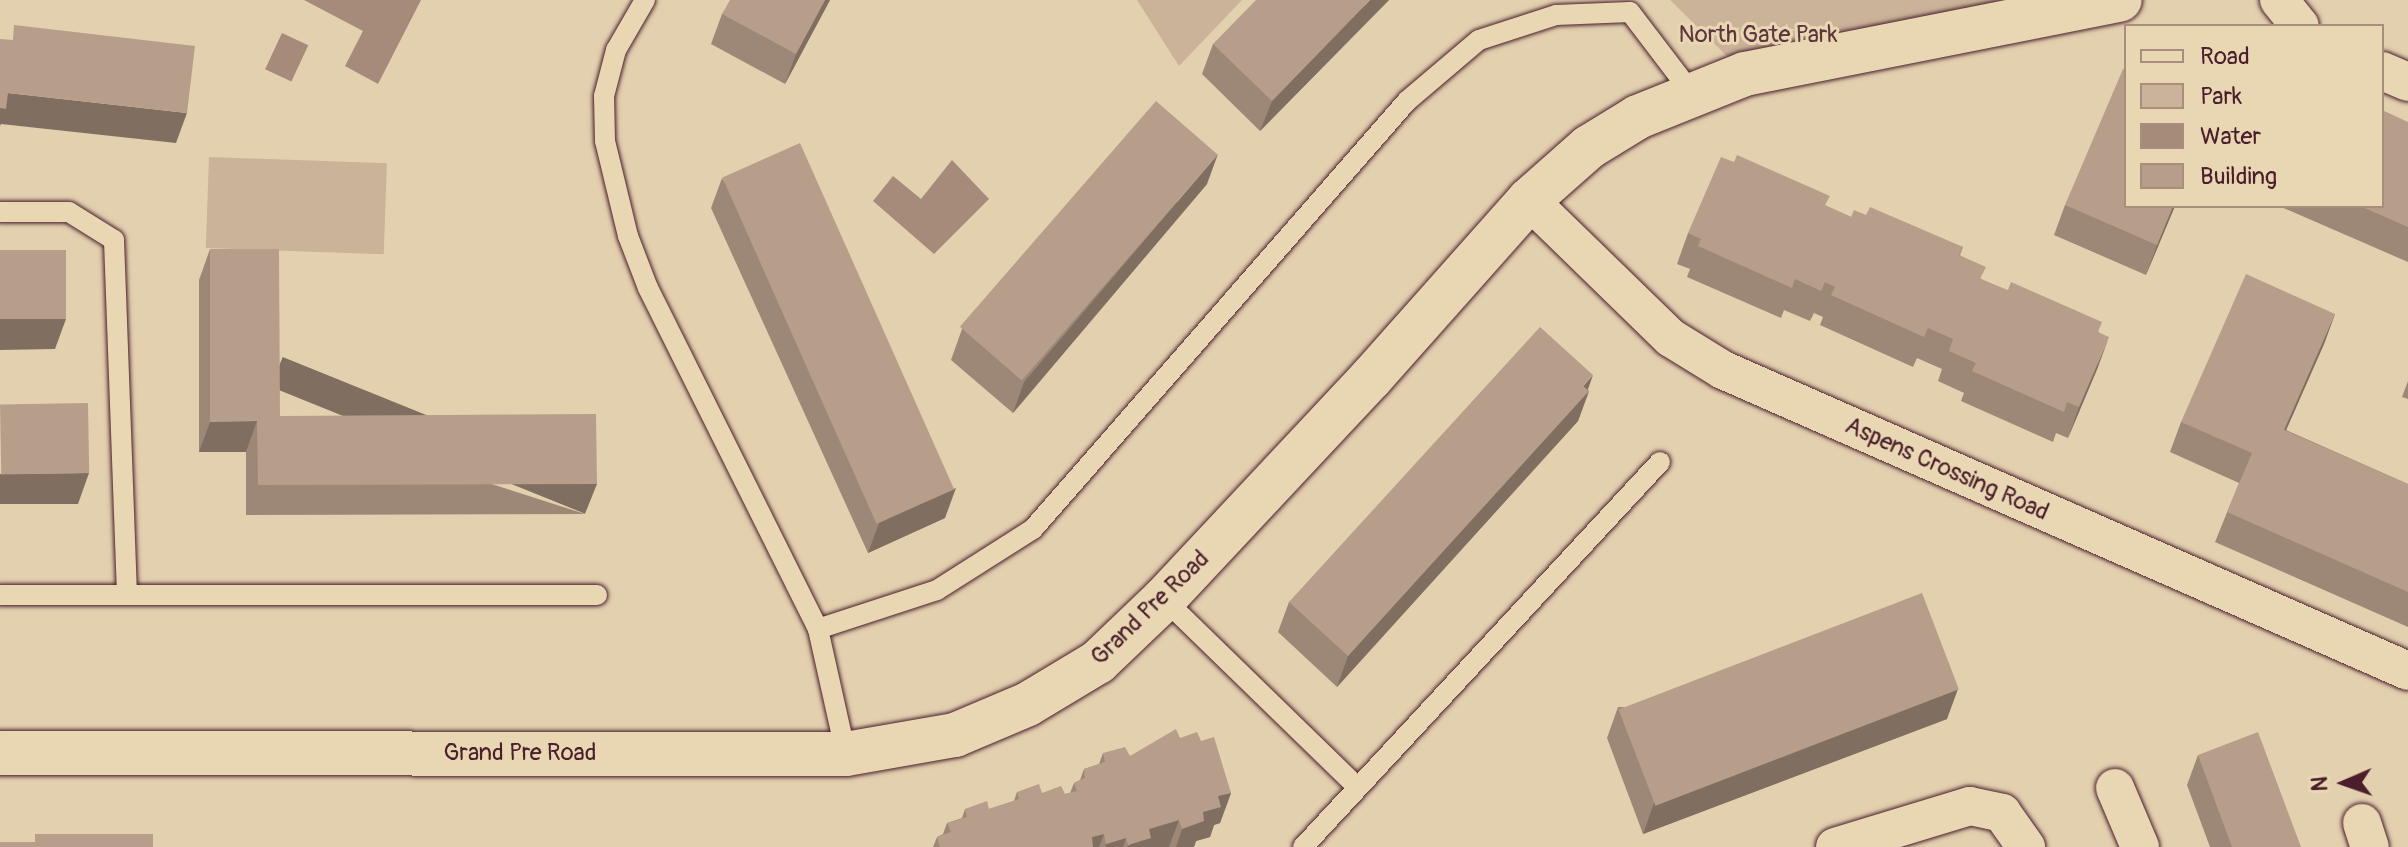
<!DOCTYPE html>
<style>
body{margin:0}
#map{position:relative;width:2408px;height:847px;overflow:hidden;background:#e3d0af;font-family:Pangolin,sans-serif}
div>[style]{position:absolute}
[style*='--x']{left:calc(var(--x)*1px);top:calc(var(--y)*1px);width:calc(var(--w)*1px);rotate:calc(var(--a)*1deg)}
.green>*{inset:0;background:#cab399;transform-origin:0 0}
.water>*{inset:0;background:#a68a7a;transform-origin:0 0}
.roads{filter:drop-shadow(0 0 2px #4a1f2b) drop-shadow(0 0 2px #4a1f2b)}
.lane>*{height:20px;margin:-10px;padding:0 10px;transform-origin:10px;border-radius:10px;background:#e9d7b4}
.street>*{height:38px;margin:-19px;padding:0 19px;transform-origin:19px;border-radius:19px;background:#e9d7b4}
.secondary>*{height:44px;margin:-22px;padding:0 22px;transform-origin:22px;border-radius:22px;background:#e9d7b4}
.wall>*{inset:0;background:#9d8877}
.shaded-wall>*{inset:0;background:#806f61;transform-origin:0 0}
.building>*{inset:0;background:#b79e8a;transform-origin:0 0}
span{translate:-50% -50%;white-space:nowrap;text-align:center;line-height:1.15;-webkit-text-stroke:6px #e9d7b4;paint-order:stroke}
.park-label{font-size:24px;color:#5d353c}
.street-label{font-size:24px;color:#4a1f2b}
.legend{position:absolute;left:2124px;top:24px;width:260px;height:184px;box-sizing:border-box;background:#e9d7b4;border:2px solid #a98d7d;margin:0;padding:10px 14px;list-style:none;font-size:24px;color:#4a1f2b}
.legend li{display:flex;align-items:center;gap:16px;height:40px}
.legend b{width:40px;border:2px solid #a98d7d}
.north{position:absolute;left:2304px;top:743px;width:80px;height:80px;-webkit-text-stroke:6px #e9d7b4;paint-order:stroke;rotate:268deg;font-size:22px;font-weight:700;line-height:32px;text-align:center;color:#4a1f2b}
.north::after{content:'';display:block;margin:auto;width:28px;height:36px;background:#4a1f2b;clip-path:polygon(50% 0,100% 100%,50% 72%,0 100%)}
</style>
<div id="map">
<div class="green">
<div style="clip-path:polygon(1137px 0,1242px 0,1179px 66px)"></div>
<div style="clip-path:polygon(1670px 0,2120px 0,1745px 74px)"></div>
<div style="left:209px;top:157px;width:178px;height:91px;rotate:2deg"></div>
</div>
<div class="water">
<div style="clip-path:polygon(304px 0,421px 0,378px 84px,345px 66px,363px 31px)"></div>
<div style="left:282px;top:33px;width:29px;height:40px;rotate:25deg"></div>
<div style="clip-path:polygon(952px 160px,989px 199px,934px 254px,873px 201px,893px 176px,921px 199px)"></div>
</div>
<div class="roads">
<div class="lane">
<div style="--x:645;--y:0;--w:58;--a:120.1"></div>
<div style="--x:616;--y:50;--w:48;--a:104.6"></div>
<div style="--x:604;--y:96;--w:45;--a:88.7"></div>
<div style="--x:605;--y:141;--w:98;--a:76.4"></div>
<div style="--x:628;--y:236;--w:56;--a:69"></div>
<div style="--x:648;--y:288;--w:381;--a:63.5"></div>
<div style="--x:818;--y:629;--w:128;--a:77.4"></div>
<div style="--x:0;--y:212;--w:69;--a:0"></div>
<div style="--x:69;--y:212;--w:53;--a:31.9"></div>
<div style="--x:114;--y:240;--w:355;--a:87.9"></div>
<div style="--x:0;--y:595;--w:597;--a:0"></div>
<div style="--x:1164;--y:599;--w:268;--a:44.2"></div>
<div style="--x:818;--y:629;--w:125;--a:-18.1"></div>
<div style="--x:937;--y:590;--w:114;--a:-32.4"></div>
<div style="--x:1033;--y:529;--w:568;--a:-48.85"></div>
<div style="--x:1407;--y:101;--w:94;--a:-40.3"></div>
<div style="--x:1479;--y:40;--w:81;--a:-18"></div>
<div style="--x:1556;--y:15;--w:74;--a:-2.3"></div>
<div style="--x:1630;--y:12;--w:101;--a:52.7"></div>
<div style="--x:1303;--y:847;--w:525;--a:-47.16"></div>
</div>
<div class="street">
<div style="--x:2279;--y:0;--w:33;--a:51"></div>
<div style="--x:2382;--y:71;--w:28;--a:23"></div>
<div style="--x:1529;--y:200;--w:198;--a:44.2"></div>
<div style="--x:1671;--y:338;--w:61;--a:31.6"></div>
<div style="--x:1723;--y:370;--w:748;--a:23.72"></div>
<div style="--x:2115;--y:788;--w:64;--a:67"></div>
<div style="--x:2362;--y:823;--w:25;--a:72"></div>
<div style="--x:1835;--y:847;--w:141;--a:-16.9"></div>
<div style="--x:1970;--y:806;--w:33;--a:12"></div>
<div style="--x:2002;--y:813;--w:42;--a:54.8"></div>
</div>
<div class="secondary">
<div style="--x:0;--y:753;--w:846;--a:0.07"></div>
<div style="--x:846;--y:754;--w:111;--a:-9.9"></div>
<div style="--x:955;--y:735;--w:79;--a:-23"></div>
<div style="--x:1028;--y:704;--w:82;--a:-31"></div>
<div style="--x:1098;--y:662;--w:91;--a:-43.7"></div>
<div style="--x:1164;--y:599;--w:303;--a:-46.9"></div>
<div style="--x:1371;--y:378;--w:238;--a:-48.4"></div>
<div style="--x:1529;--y:200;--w:80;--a:-41.5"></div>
<div style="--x:1589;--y:147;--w:57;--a:-31.5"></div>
<div style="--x:1638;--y:117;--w:115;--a:-21.9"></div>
<div style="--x:1745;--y:74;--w:382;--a:-11.2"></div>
</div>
</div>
<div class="wall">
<div style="clip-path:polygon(830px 0,785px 84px,711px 44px,722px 14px)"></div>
<div style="clip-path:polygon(1389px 0,1260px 131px,1202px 74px,1213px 44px)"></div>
<div style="clip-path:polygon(2408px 122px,2408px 262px,2279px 206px,2382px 206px)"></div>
<div style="clip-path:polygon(722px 178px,945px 518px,868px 553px,711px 208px)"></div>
<div style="clip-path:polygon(1207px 184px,1013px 413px,951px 360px,962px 329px)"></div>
<div style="clip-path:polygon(2065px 205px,2175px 206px,2146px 275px,2054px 235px)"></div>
<div style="clip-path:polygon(1826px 206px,1851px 217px,1866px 215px,1963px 247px,1960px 255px,1981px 279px,2099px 332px,2098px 367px,2068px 438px,2056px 433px,2053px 442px,1961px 401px,1964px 393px,1938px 381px,1942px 369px,1917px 358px,1913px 367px,1820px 325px,1823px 317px,1814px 313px,1810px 321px,1784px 310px,1781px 318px,1687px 277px,1690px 269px,1677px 264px,1688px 233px)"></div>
<div style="clip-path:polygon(210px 249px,280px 416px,585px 514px,246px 515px,246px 452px,199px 452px,199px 280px)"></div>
<div style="clip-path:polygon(2335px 314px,2324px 344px,2286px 430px,2408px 484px,2408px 627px,2215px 542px,2239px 483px,2170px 452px,2181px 422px)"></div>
<div style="clip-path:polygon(2408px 381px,2408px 399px,2402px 397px)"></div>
<div style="clip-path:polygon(1588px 390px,1589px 391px,1578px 421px,1337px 687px,1278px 632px,1289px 602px)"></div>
<div style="clip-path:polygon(1618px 707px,1947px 719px,1643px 834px,1607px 738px)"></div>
<div style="clip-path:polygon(1180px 738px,1201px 741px,1231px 793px,1220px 823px,1214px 825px,1210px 837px,1196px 841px,1194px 847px,933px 847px,937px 837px,943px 834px,947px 823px,962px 818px,965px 809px,989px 809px,1014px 801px,1017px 792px,1065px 794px,1070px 793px,1074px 783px,1080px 780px,1084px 769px,1099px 764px,1103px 753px,1130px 756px)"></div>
<div style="clip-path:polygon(2198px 755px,2301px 847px,2210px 847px,2187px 785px)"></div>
</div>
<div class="shaded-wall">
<div style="clip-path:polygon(825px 0,830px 0,785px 84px,796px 54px)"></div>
<div style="clip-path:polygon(1370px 0,1389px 0,1260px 131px,1272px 101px)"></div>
<div style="clip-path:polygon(8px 93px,187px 113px,176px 143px,1px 124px,0 126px,0 108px)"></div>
<div style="clip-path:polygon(1218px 154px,1207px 184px,1013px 413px,1024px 382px)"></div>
<div style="clip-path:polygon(2173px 206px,2175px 206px,2146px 275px,2157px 245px)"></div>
<div style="clip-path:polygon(2335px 314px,2324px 344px,2273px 460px,2284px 430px)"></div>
<div style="clip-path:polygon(0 319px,66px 319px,55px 349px,0 350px)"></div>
<div style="clip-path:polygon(2109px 337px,2098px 367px,2068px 438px,2079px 407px)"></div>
<div style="clip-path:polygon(1593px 375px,1586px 395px,1589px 391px,1578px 421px,1337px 687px,1348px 656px)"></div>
<div style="clip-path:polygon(257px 421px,246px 452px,199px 452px,210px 422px)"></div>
<div style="clip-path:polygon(89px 473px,78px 504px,0 504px,0 474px)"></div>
<div style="left:597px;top:484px;width:32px;height:339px;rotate:112deg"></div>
<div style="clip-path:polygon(956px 488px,945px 518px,868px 553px,879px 523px)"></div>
<div style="clip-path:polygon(1958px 689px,1947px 719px,1643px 834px,1654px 803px)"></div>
<div style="clip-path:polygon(1231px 793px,1220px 823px,1214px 825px,1210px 837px,1196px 841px,1194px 847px,1176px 847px,1182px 829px,1203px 812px,1218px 796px)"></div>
<div style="clip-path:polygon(1179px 820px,1169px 847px,1127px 847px,1149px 829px)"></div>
<div style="clip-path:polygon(1104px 834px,1099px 847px,1089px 847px,1092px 837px)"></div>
<div style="clip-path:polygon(1126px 838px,1123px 847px,1105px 847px,1106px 844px)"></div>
</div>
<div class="building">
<div style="clip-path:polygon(730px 0,825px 0,796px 54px,722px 14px)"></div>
<div style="clip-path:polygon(1256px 0,1370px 0,1272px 101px,1213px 44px)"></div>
<div style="clip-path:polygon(14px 25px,195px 46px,187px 113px,8px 93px,6px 109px,0 108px,0 39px,13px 40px)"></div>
<div style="clip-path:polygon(2123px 69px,2126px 70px,2126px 206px,2173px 206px,2157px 245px,2065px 205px)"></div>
<div style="left:1156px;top:101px;width:82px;height:299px;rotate:41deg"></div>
<div style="clip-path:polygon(2382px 110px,2408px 122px,2408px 227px,2360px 206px,2382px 206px)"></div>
<div style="left:800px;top:143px;width:379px;height:85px;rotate:66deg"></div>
<div style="clip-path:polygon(1737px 155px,1830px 196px,1825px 205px,1851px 217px,1854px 210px,1866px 215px,1870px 207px,1963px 247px,1959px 255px,1986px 267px,1980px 279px,2008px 290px,2011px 282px,2102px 322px,2098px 332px,2109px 337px,2079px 407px,2067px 402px,2064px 412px,1972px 371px,1976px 363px,1949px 351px,1953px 339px,1928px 328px,1924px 337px,1831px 295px,1835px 287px,1825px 282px,1821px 291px,1795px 279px,1792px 288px,1698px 246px,1701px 239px,1688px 233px,1721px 157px,1734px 162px)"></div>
<div style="clip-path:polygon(210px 249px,279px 249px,280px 416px,596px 414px,597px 484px,258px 485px,257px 421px,210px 422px)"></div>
<div style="left:0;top:250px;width:66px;height:69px"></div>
<div style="clip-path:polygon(2246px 274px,2335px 314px,2284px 430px,2408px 484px,2408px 592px,2227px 512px,2252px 453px,2181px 422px)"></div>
<div style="clip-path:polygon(1540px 327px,1593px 375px,1583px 386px,1589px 391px,1348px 656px,1289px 602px)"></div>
<div style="left:88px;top:403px;width:70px;height:88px;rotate:89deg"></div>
<div style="left:1922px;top:593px;width:103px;height:325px;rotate:69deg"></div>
<div style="clip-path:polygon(1176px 729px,1180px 738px,1197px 732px,1201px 741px,1214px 737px,1231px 793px,1218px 796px,1221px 807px,1203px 812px,1204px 821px,1182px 829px,1179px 820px,1149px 829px,1151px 838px,1128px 845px,1126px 838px,1106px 844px,1104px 834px,1092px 837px,1093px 847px,940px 847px,937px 837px,951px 832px,947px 823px,967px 817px,965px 809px,987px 801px,989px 809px,1019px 799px,1017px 792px,1039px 784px,1042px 793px,1061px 786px,1065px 794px,1077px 791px,1074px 783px,1085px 778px,1084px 769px,1105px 762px,1103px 753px,1125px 747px,1130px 756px)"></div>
<div style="clip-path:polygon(2258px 732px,2301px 847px,2232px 847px,2198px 755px)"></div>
<div style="clip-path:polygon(35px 834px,153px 834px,153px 847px,0 847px,0 842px,35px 842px)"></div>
</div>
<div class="park-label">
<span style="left:1758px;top:35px">North Gate Park</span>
</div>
<div class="street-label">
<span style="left:1947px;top:469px;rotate:24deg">Aspens Crossing Road</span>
<span style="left:1150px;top:608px;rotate:-44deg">Grand Pre Road</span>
<span style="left:520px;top:753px">Grand Pre Road</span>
</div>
<ul class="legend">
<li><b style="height:10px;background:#e9d7b4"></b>Road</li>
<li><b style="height:22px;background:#cab399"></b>Park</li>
<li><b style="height:22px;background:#a68a7a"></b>Water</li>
<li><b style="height:22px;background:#b79e8a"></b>Building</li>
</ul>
<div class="north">N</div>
</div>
